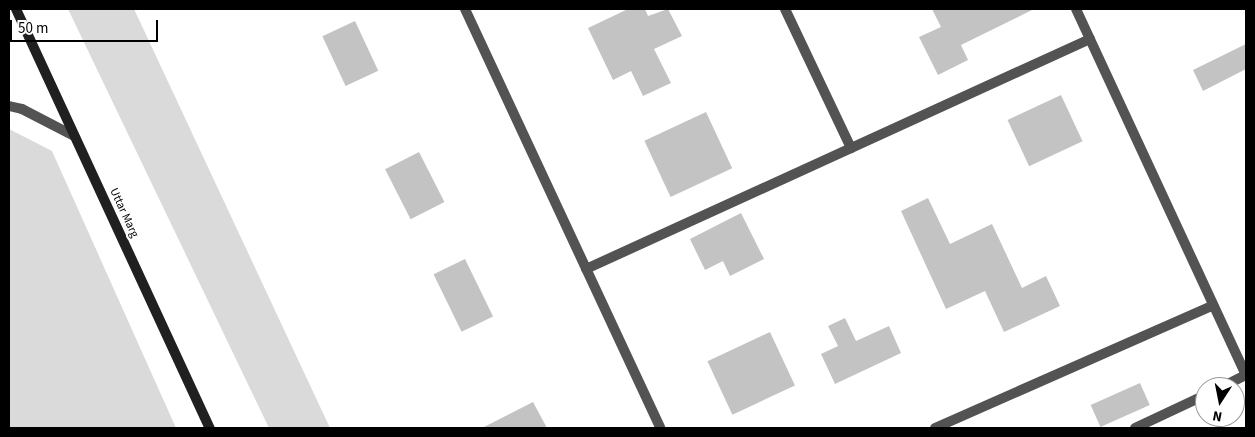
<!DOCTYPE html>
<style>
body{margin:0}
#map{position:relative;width:1255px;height:437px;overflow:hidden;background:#fff;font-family:"Source Sans 3",sans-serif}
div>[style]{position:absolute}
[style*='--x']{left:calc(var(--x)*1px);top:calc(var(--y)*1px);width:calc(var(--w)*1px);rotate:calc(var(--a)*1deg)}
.green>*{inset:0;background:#dadada}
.building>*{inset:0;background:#c3c3c3;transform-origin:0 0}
.street>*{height:10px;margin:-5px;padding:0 5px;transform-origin:5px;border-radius:5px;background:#535353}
.secondary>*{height:10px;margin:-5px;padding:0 5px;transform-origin:5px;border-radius:5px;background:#202020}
span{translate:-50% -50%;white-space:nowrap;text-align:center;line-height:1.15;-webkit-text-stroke:4.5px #fff;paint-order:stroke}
.street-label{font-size:12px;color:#000}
.frame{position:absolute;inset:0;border:10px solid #000;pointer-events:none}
.north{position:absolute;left:1195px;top:377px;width:50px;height:50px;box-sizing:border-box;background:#fff;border:1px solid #999;border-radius:50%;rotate:191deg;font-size:14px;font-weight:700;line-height:20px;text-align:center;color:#000}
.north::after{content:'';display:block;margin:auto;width:18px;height:22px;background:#000;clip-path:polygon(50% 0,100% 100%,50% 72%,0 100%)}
.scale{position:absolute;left:10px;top:20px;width:148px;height:22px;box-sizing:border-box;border:2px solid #000;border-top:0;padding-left:6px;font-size:15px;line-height:18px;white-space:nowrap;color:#000;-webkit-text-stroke:4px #fff;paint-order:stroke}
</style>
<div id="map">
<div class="green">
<div style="clip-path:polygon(68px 9px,134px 9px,330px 428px,269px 428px)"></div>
<div style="clip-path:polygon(9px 129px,52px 151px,176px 428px,9px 428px)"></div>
</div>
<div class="building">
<div style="clip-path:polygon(628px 9px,645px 9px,648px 16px,668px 9px,682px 36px,654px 49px,671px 83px,643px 96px,631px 71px,613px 80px,588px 28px)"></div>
<div style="clip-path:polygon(932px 9px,1034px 9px,961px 45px,968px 60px,938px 75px,919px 37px,941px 27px)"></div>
<div style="left:355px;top:21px;width:55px;height:36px;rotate:65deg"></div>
<div style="clip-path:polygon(1246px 44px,1246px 69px,1203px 91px,1193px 70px)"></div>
<div style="left:1061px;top:95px;width:51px;height:59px;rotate:65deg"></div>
<div style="left:706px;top:112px;width:62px;height:68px;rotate:65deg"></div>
<div style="left:419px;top:152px;width:56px;height:38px;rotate:63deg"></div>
<div style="clip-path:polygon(928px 198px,950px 244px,992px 224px,1022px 288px,1046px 276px,1060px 306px,1004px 332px,985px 291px,946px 309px,901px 211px)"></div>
<div style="clip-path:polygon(741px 213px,764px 259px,730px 276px,723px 261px,705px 270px,690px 239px)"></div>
<div style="left:465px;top:259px;width:64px;height:35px;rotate:64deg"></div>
<div style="clip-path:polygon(845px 318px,856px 341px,889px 326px,901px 353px,835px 384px,821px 354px,838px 346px,828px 326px)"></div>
<div style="left:770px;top:332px;width:59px;height:69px;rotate:65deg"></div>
<div style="left:1140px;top:383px;width:24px;height:54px;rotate:66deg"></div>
<div style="clip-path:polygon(533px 402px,547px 428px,482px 428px)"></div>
</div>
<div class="street">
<div style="--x:465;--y:9;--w:462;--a:65"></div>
<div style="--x:785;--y:9;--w:154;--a:64.6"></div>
<div style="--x:1076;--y:9;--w:404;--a:65.1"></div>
<div style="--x:9;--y:106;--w:13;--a:13"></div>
<div style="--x:22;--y:109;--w:59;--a:27.4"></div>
<div style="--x:586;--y:269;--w:554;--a:-24.53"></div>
<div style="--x:1222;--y:387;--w:27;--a:-27"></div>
<div style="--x:935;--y:428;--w:303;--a:-23.8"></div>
<div style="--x:1135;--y:428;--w:77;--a:-25.2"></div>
</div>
<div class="secondary">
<div style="--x:16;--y:9;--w:462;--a:65.2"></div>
</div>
<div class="street-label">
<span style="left:124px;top:213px;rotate:65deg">Uttar Marg</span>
</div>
<div class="frame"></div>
<div class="north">N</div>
<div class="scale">50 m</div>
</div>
